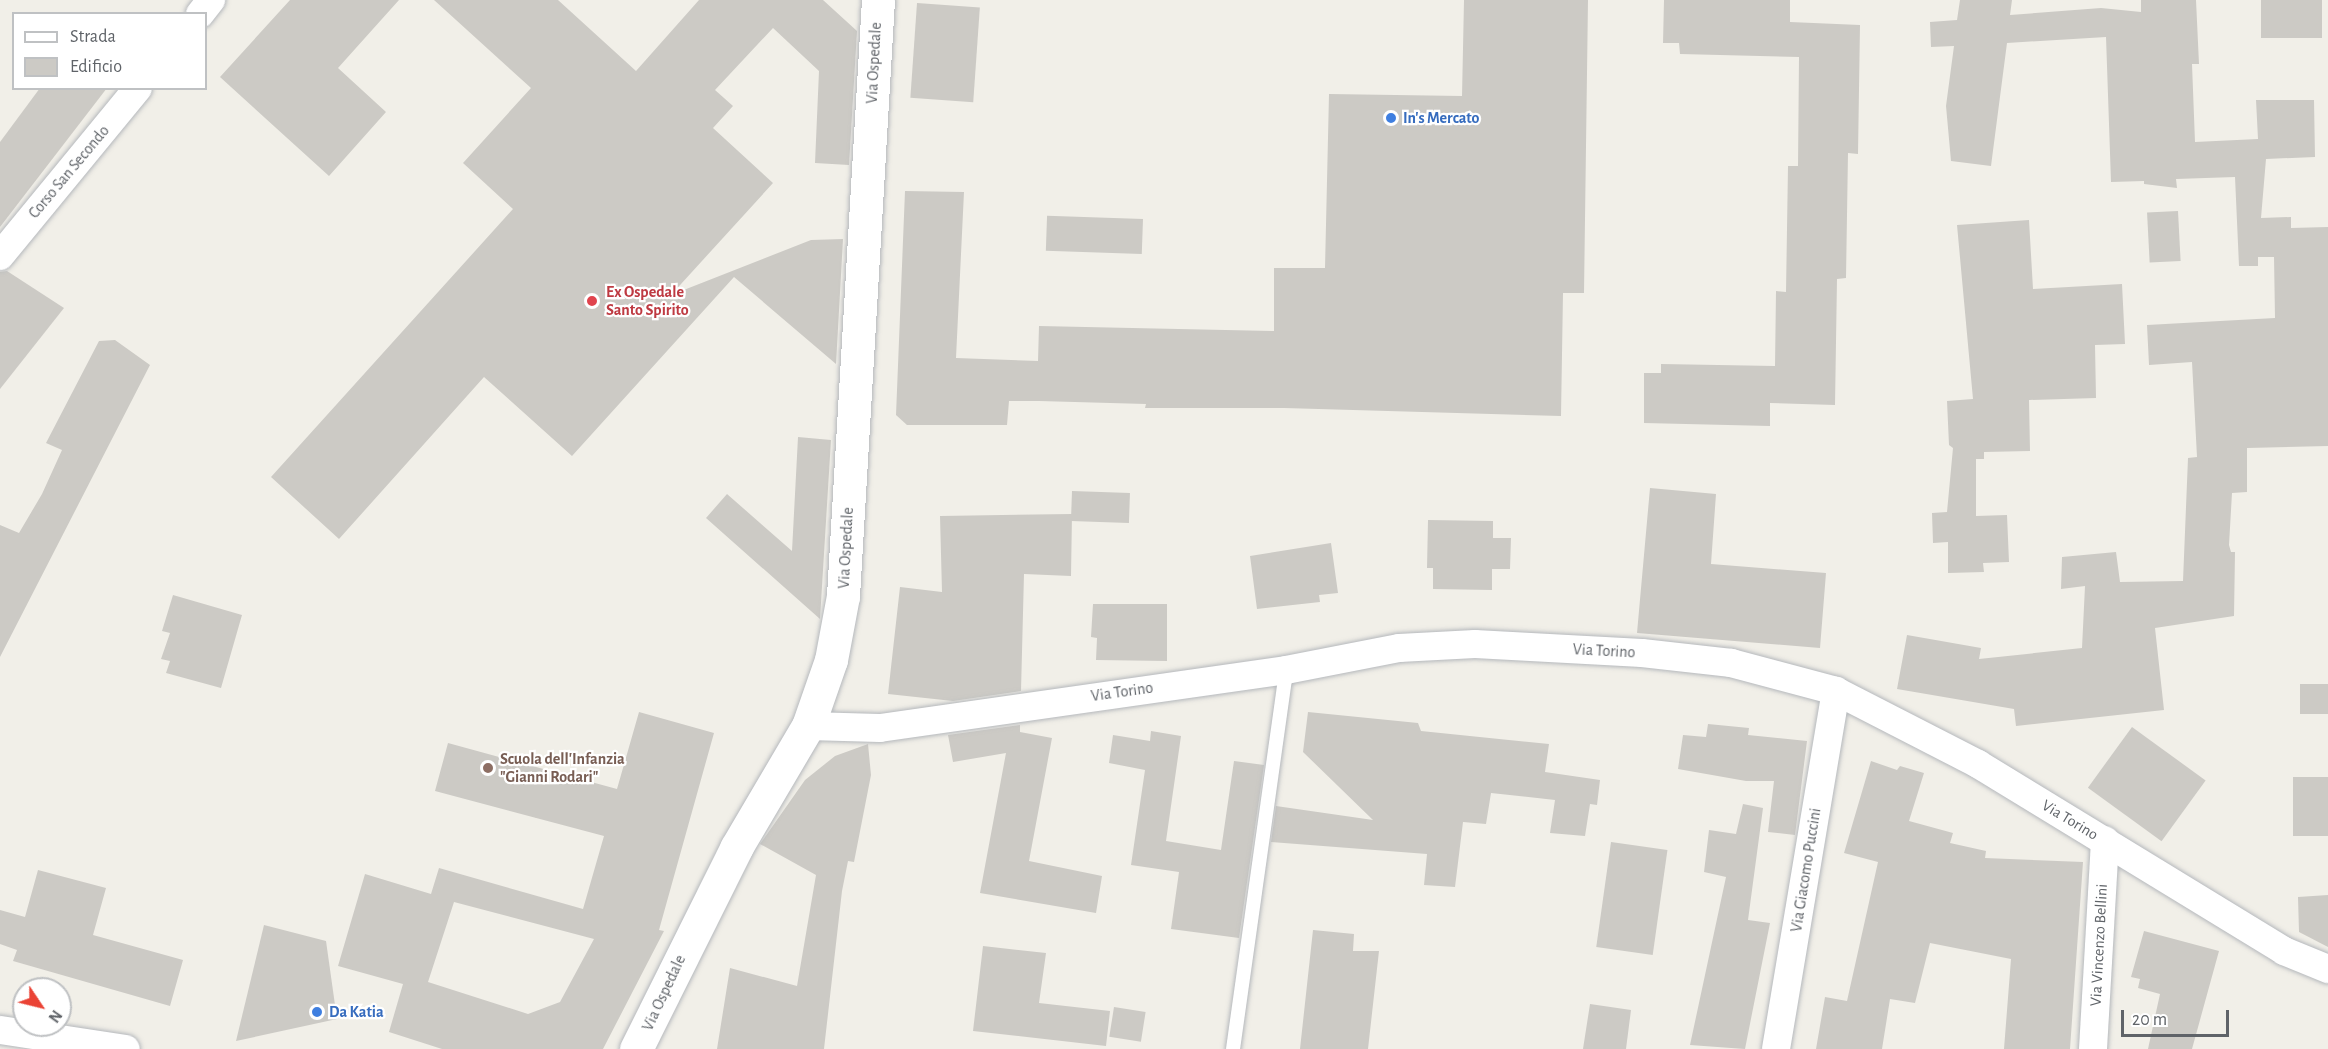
<!DOCTYPE html>
<style>
body{margin:0}
#map{position:relative;width:2328px;height:1049px;overflow:hidden;background:#f1efe8;font-family:"Alegreya Sans",sans-serif}
div>[style]{position:absolute}
[style*='--x']{left:calc(var(--x)*1px);top:calc(var(--y)*1px);width:calc(var(--w)*1px);rotate:calc(var(--a)*1deg)}
.building>*{inset:0;background:#cccac5;transform-origin:0 0}
.roads{filter:drop-shadow(0 0 2px #b5b8bc) drop-shadow(0 0 2px #b5b8bc)}
.service>*{height:14px;margin:-7px;padding:0 7px;transform-origin:7px;border-radius:7px;background:#fff}
.minor>*{height:28px;margin:-14px;padding:0 14px;transform-origin:14px;border-radius:14px;background:#fff}
.tertiary>*{height:33px;margin:-16.5px;padding:0 16.5px;transform-origin:16.5px;border-radius:16.5px;background:#fff}
.dots>*{width:16px;height:16px;translate:-50% -50%;box-sizing:border-box;border:3px solid #fff;border-radius:50%}
span{translate:-50% -50%;white-space:nowrap;text-align:center;line-height:1.15;-webkit-text-stroke:4.5px #fff;paint-order:stroke}
.street-label{font-size:16px;color:#5f6368}
.shop-label{font-size:16px;color:#366cbe;font-weight:700}
.left{translate:0 -50%;text-align:left}
.health-label{font-size:16px;color:#be3a42;font-weight:700}
.education-label{font-size:16px;color:#785e54;font-weight:700}
.legend{position:absolute;left:12px;top:12px;width:195px;height:78px;box-sizing:border-box;background:#fff;border:2px solid #bfc1c3;margin:0;padding:8px 10px;list-style:none;font-size:18px;color:#5f6368}
.legend li{display:flex;align-items:center;gap:12px;height:30px}
.legend b{width:30px;border:2px solid #bfc1c3}
.north{position:absolute;left:12px;top:977px;width:60px;height:60px;box-sizing:border-box;background:#fff;border:2px solid #bfc1c3;border-radius:50%;rotate:125deg;font-size:16px;font-weight:700;line-height:24px;text-align:center;color:#5f6368}
.north::after{content:'';display:block;margin:auto;width:21px;height:27px;background:#ea4335;clip-path:polygon(50% 0,100% 100%,50% 72%,0 100%)}
.scale{position:absolute;left:2121px;top:1010px;width:108px;height:27px;box-sizing:border-box;border:3px solid #5f6368;border-top:0;padding-left:8px;font-size:18px;line-height:21px;white-space:nowrap;color:#5f6368;-webkit-text-stroke:4px #fff;paint-order:stroke}
</style>
<div id="map">
<div class="building">
<div style="clip-path:polygon(290px 0,399px 0,338px 68px,386px 112px,329px 176px,220px 77px)"></div>
<div style="clip-path:polygon(434px 0,558px 0,636px 71px,699px 0,823px 0,857px 31px,849px 165px,815px 163px,819px 71px,773px 28px,715px 90px,733px 106px,713px 128px,773px 183px,671px 295px,811px 240px,843px 239px,836px 364px,734px 277px,572px 456px,484px 377px,339px 539px,271px 477px,513px 209px,463px 163px,531px 88px)"></div>
<div style="clip-path:polygon(1464px 0,1588px 0,1584px 293px,1563px 293px,1561px 416px,1284px 408px,1145px 408px,1146px 404px,1039px 401px,1009px 401px,1007px 425px,907px 425px,896px 415px,905px 191px,964px 192px,956px 358px,1038px 361px,1039px 326px,1274px 331px,1274px 268px,1325px 268px,1329px 94px,1462px 96px)"></div>
<div style="clip-path:polygon(1664px 0,1790px 0,1790px 22px,1860px 25px,1858px 154px,1848px 153px,1846px 278px,1837px 279px,1835px 405px,1770px 403px,1770px 426px,1644px 423px,1644px 373px,1661px 373px,1661px 364px,1775px 366px,1776px 291px,1786px 292px,1788px 166px,1798px 166px,1799px 57px,1680px 54px,1679px 43px,1663px 43px)"></div>
<div style="clip-path:polygon(1960px 0,2012px 0,2010px 15px,2101px 8px,2141px 12px,2141px 0,2196px 0,2199px 64px,2192px 64px,2195px 142px,2258px 139px,2256px 100px,2314px 100px,2315px 157px,2266px 159px,2261px 218px,2291px 217px,2291px 228px,2328px 227px,2328px 446px,2247px 448px,2247px 492px,2232px 493px,2229px 545px,2231px 552px,2235px 552px,2234px 616px,2155px 628px,2164px 710px,2016px 726px,2014px 709px,1897px 689px,1907px 635px,1981px 648px,1979px 659px,2082px 648px,2085px 586px,2061px 589px,2062px 557px,2116px 552px,2120px 582px,2183px 581px,2188px 458px,2197px 457px,2192px 362px,2149px 365px,2147px 325px,2275px 318px,2274px 257px,2258px 257px,2258px 266px,2239px 266px,2235px 177px,2176px 179px,2177px 188px,2144px 184px,2144px 181px,2111px 182px,2106px 37px,2007px 43px,1991px 166px,1951px 161px,1946px 106px,1954px 46px,1931px 47px,1930px 22px,1957px 20px)"></div>
<div style="left:2261px;top:0;width:61px;height:38px"></div>
<div style="left:917px;top:3px;width:63px;height:95px;rotate:4deg"></div>
<div style="clip-path:polygon(40px 88px,107px 88px,0 227px,0 142px)"></div>
<div style="left:2178px;top:211px;width:50px;height:31px;rotate:87deg"></div>
<div style="left:1143px;top:219px;width:35px;height:96px;rotate:92deg"></div>
<div style="clip-path:polygon(2029px 220px,2033px 289px,2122px 284px,2125px 344px,2095px 345px,2096px 398px,2029px 400px,2030px 451px,1984px 452px,1984px 459px,1976px 459px,1976px 516px,2007px 515px,2009px 562px,1983px 563px,1984px 572px,1948px 573px,1948px 542px,1933px 543px,1932px 513px,1947px 512px,1953px 448px,1949px 445px,1947px 401px,1973px 399px,1957px 225px)"></div>
<div style="clip-path:polygon(7px 271px,64px 308px,0 389px,0 272px)"></div>
<div style="clip-path:polygon(115px 340px,150px 365px,0 657px,0 525px,19px 533px,42px 494px,62px 450px,46px 443px,99px 341px)"></div>
<div style="clip-path:polygon(798px 437px,831px 440px,820px 619px,706px 518px,727px 494px,792px 551px)"></div>
<div style="clip-path:polygon(1650px 488px,1716px 494px,1711px 564px,1826px 573px,1820px 648px,1637px 633px)"></div>
<div style="left:1072px;top:491px;width:58px;height:30px;rotate:2deg"></div>
<div style="clip-path:polygon(1072px 514px,1071px 576px,1024px 574px,1021px 691px,953px 701px,888px 694px,900px 587px,942px 592px,940px 516px)"></div>
<div style="clip-path:polygon(1428px 520px,1493px 521px,1493px 538px,1511px 538px,1510px 569px,1492px 569px,1492px 590px,1433px 589px,1433px 568px,1427px 568px)"></div>
<div style="clip-path:polygon(1331px 543px,1338px 593px,1319px 595px,1320px 602px,1257px 609px,1250px 556px)"></div>
<div style="clip-path:polygon(173px 595px,242px 615px,221px 688px,166px 673px,170px 661px,161px 659px,170px 633px,162px 631px)"></div>
<div style="clip-path:polygon(1093px 604px,1167px 604px,1167px 661px,1096px 660px,1097px 638px,1091px 637px)"></div>
<div style="left:2328px;top:684px;width:30px;height:28px;rotate:90deg"></div>
<div style="clip-path:polygon(evenodd,639px 712px,714px 733px,659px 930px,664px 931px,603px 1049px,442px 1049px,389px 1032px,403px 984px,338px 966px,365px 874px,431px 894px,439px 868px,583px 909px,604px 836px,435px 791px,448px 743px,617px 789px,639px 712px,454px 902px,594px 939px,560px 1002px,528px 1014px,428px 982px,454px 902px)"></div>
<div style="clip-path:polygon(1308px 712px,1418px 723px,1421px 731px,1549px 744px,1545px 772px,1600px 780px,1597px 805px,1590px 804px,1585px 836px,1550px 833px,1555px 800px,1491px 793px,1486px 824px,1463px 822px,1455px 887px,1424px 885px,1427px 854px,1271px 842px,1276px 806px,1373px 820px,1303px 752px)"></div>
<div style="clip-path:polygon(1708px 724px,1749px 728px,1748px 735px,1807px 741px,1795px 835px,1768px 832px,1774px 781px,1746px 781px,1678px 769px,1683px 735px,1706px 737px)"></div>
<div style="clip-path:polygon(1020px 725px,1020px 732px,1052px 738px,1029px 861px,1102px 876px,1096px 913px,980px 893px,1006px 753px,953px 762px,948px 735px)"></div>
<div style="left:2132px;top:727px;width:91px;height:75px;rotate:36deg"></div>
<div style="clip-path:polygon(1151px 731px,1181px 736px,1166px 841px,1221px 850px,1234px 761px,1264px 765px,1239px 938px,1171px 929px,1179px 872px,1131px 865px,1145px 770px,1109px 763px,1113px 735px,1150px 741px)"></div>
<div style="clip-path:polygon(868px 744px,871px 775px,854px 862px,848px 861px,842px 891px,824px 1049px,717px 1049px,730px 968px,797px 986px,816px 875px,760px 844px,805px 780px,835px 756px)"></div>
<div style="clip-path:polygon(1871px 761px,1897px 770px,1900px 766px,1924px 773px,1909px 821px,1953px 833px,1950px 843px,1986px 851px,1985px 858px,2083px 862px,2070px 1049px,2004px 1049px,2011px 959px,1930px 943px,1915px 1003px,1890px 999px,1882px 1049px,1816px 1049px,1825px 997px,1847px 1001px,1878px 862px,1844px 853px)"></div>
<div style="left:2328px;top:777px;width:59px;height:35px;rotate:90deg"></div>
<div style="clip-path:polygon(1743px 804px,1763px 808px,1748px 920px,1770px 923px,1745px 1049px,1690px 1045px,1726px 877px,1704px 872px,1709px 830px,1736px 834px)"></div>
<div style="left:1611px;top:842px;width:57px;height:106px;rotate:8deg"></div>
<div style="clip-path:polygon(38px 870px,106px 888px,93px 935px,183px 960px,170px 1006px,13px 961px,17px 950px,0 944px,0 910px,25px 917px)"></div>
<div style="clip-path:polygon(2328px 895px,2328px 947px,2299px 932px,2298px 897px)"></div>
<div style="clip-path:polygon(264px 925px,326px 941px,337px 1019px,236px 1041px)"></div>
<div style="clip-path:polygon(1313px 930px,1354px 934px,1353px 951px,1379px 951px,1368px 1049px,1300px 1049px)"></div>
<div style="clip-path:polygon(2144px 931px,2219px 951px,2192px 1049px,2148px 1049px,2160px 994px,2138px 988px,2140px 979px,2131px 977px)"></div>
<div style="clip-path:polygon(983px 946px,1046px 953px,1039px 1003px,1110px 1011px,1106px 1046px,973px 1031px)"></div>
<div style="clip-path:polygon(1590px 1004px,1631px 1010px,1626px 1049px,1583px 1049px)"></div>
<div style="left:1114px;top:1007px;width:32px;height:30px;rotate:9deg"></div>
</div>
<div class="roads">
<div class="service">
<div style="--x:1233;--y:1049;--w:383;--a:-82"></div>
</div>
<div class="minor">
<div style="--x:200;--y:14;--w:18;--a:-52"></div>
<div style="--x:0;--y:256;--w:217;--a:-50.6"></div>
<div style="--x:808;--y:726;--w:72;--a:1.6"></div>
<div style="--x:880;--y:728;--w:410;--a:-8.1"></div>
<div style="--x:1286;--y:670;--w:115;--a:-11"></div>
<div style="--x:1399;--y:648;--w:76;--a:-3"></div>
<div style="--x:1475;--y:644;--w:167;--a:3.1"></div>
<div style="--x:1642;--y:653;--w:90;--a:6.4"></div>
<div style="--x:1731;--y:663;--w:109;--a:14.9"></div>
<div style="--x:1836;--y:691;--w:160;--a:27.2"></div>
<div style="--x:1978;--y:764;--w:359;--a:31.4"></div>
<div style="--x:2284;--y:951;--w:48;--a:22.2"></div>
<div style="--x:0;--y:1030;--w:127;--a:8.6"></div>
<div style="--x:1776;--y:1049;--w:363;--a:-80.5"></div>
<div style="--x:2093;--y:1049;--w:209;--a:-86.7"></div>
</div>
<div class="tertiary">
<div style="--x:636;--y:1049;--w:225;--a:-63.5"></div>
<div style="--x:736;--y:848;--w:142;--a:-59.5"></div>
<div style="--x:808;--y:726;--w:70;--a:-70.8"></div>
<div style="--x:831;--y:660;--w:65;--a:-79.4"></div>
<div style="--x:843;--y:596;--w:597;--a:-86.64"></div>
</div>
</div>
<div class="dots">
<div style="left:1391px;top:118px;background:#3f7fe0"></div>
<div style="left:592px;top:301px;background:#e0444e"></div>
<div style="left:488px;top:768px;background:#8d6e63"></div>
<div style="left:317px;top:1012px;background:#3f7fe0"></div>
</div>
<div class="street-label">
<span style="left:874px;top:63px;rotate:-87deg">Via Ospedale</span>
<span style="left:69px;top:172px;rotate:-50deg">Corso San Secondo</span>
<span style="left:846px;top:548px;rotate:-87deg">Via Ospedale</span>
<span style="left:1604px;top:651px;rotate:3deg">Via Torino</span>
<span style="left:1122px;top:692px;rotate:-8deg">Via Torino</span>
<span style="left:2070px;top:820px;rotate:31deg">Via Torino</span>
<span style="left:1806px;top:870px;rotate:-81deg">Via Giacomo Puccini</span>
<span style="left:2099px;top:945px;rotate:-87deg">Via Vincenzo Bellini</span>
<span style="left:664px;top:993px;rotate:-65deg">Via Ospedale</span>
</div>
<div class="shop-label">
<span class="left" style="left:1403px;top:118px">In's Mercato</span>
<span class="left" style="left:329px;top:1012px">Da Katia</span>
</div>
<div class="health-label">
<span class="left" style="left:606px;top:301px">Ex Ospedale<br>Santo Spirito</span>
</div>
<div class="education-label">
<span class="left" style="left:500px;top:768px">Scuola dell'Infanzia<br>"Gianni Rodari"</span>
</div>
<ul class="legend">
<li><b style="height:8px;background:#fff"></b>Strada</li>
<li><b style="height:16px;background:#cccac5"></b>Edificio</li>
</ul>
<div class="north">N</div>
<div class="scale">20 m</div>
</div>
